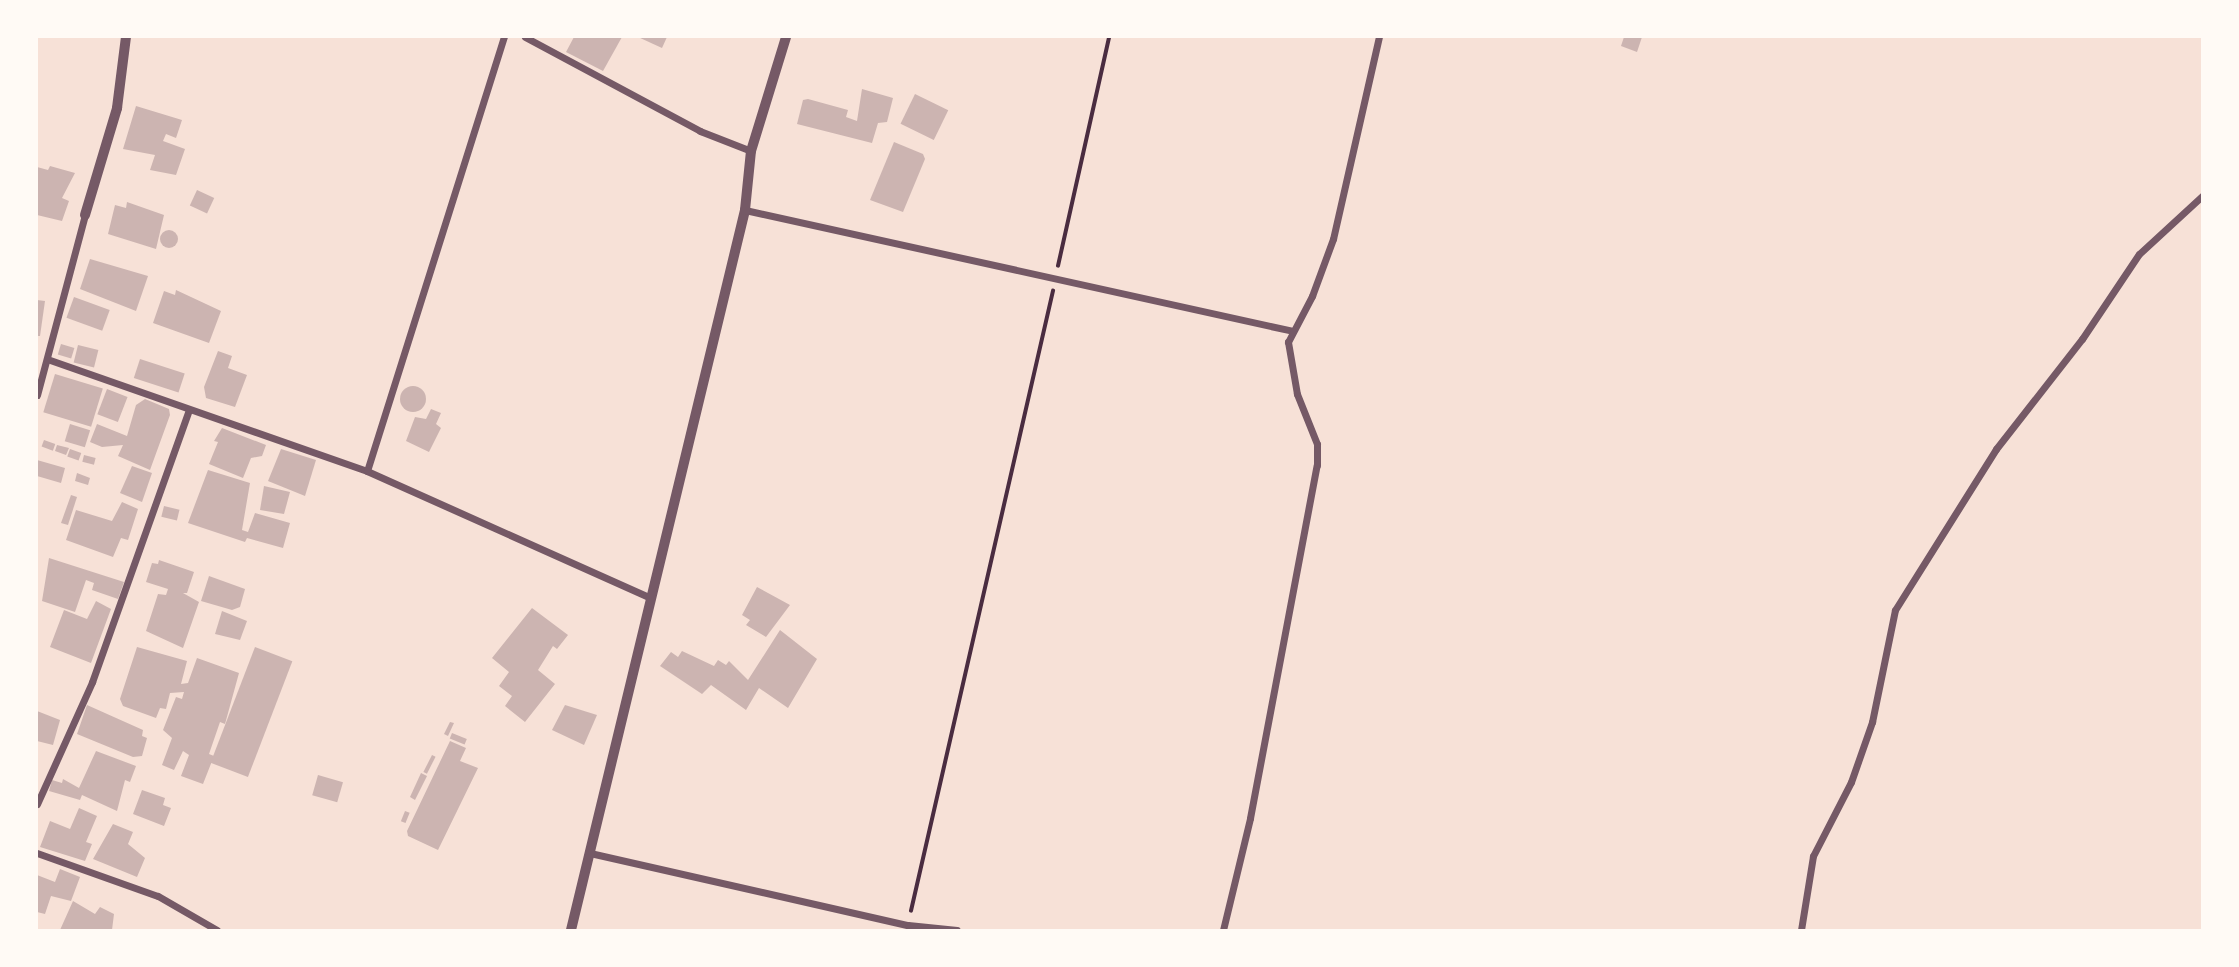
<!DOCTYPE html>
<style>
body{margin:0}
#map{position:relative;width:2239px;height:967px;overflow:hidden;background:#f7e1d7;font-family:"DejaVu Sans",sans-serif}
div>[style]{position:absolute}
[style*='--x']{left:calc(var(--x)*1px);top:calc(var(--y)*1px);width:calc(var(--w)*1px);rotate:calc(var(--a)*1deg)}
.building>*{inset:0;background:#ccb4b1;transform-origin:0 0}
.round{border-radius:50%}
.path>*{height:3.5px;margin:-1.75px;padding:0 1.75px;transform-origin:1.75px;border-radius:1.75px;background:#4a2c40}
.minor>*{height:7px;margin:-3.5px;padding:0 3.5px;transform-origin:3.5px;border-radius:3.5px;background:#755966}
.tertiary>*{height:10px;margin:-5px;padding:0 5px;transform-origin:5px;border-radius:5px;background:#755966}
span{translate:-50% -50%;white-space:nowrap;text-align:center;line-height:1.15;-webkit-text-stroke:5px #fffaf5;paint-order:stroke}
.frame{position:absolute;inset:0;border:38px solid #fffaf5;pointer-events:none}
</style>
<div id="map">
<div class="building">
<div style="clip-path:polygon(574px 37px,622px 37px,603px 71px,566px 52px)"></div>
<div style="clip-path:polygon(638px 37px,667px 37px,662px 48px)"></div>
<div style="clip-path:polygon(1624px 37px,1642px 37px,1637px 52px,1621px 46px)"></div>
<div style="clip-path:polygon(862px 89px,893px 98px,887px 122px,878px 123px,872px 143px,797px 124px,803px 100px,808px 99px,848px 110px,846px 117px,857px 121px)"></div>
<div style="left:915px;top:94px;width:37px;height:33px;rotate:26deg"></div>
<div style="clip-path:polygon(136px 106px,182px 120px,176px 138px,166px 134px,163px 141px,185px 149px,176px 175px,150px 170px,155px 155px,123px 149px)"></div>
<div style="clip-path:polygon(894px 142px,923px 154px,925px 159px,903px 212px,870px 200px)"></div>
<div style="clip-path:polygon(50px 166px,75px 173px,62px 198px,69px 201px,62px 221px,37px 215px,37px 167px,48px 170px)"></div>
<div style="left:197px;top:190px;width:19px;height:17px;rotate:25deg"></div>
<div style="clip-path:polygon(127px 202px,164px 215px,156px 249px,108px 234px,115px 205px,126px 208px)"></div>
<div class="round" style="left:160px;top:230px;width:18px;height:18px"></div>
<div style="clip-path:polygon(90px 259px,148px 276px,136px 311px,80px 289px)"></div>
<div style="clip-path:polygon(176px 290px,221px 311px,209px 343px,153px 323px,164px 291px,175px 295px)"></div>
<div style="left:74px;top:297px;width:38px;height:22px;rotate:20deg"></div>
<div style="clip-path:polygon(37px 300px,45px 301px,40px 336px,37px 336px)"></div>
<div style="left:61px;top:344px;width:14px;height:11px;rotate:17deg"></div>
<div style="left:78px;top:345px;width:21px;height:18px;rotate:14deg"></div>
<div style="clip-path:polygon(218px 351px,232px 356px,228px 368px,247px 375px,235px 407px,206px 398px,204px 387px)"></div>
<div style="left:140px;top:359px;width:47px;height:20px;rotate:18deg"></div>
<div style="left:55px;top:374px;width:50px;height:40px;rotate:17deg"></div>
<div class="round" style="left:400px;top:386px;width:26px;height:26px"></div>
<div style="left:107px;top:389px;width:22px;height:27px;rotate:21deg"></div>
<div style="clip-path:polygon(145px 399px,169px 409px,170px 415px,150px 470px,118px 456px,123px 445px,102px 447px,90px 442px,97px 424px,127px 436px,136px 405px)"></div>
<div style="clip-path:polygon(431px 409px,441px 413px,436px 424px,441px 428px,429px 452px,406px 441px,415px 417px,426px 419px)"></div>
<div style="left:70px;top:424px;width:21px;height:18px;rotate:17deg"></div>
<div style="clip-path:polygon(222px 428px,266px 445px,262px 456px,251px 458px,243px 478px,209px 464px,218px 442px,214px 441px)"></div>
<div style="left:44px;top:440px;width:12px;height:7px;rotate:20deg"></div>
<div style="clip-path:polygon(57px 445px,69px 448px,66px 455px,55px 451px)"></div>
<div style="left:70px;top:449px;width:12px;height:8px;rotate:20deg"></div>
<div style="clip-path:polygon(281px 449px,316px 460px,305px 496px,268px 481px)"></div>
<div style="left:84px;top:455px;width:12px;height:7px;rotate:14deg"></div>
<div style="clip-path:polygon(37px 460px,65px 468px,61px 483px,37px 476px)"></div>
<div style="clip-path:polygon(132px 466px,152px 473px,142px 502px,120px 493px)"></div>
<div style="clip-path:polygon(208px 470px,250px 483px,242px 530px,248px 532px,255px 513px,290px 523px,283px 548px,247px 538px,245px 542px,188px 523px)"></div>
<div style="clip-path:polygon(77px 473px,90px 478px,88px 485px,75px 481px)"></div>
<div style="clip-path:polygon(264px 486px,290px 492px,284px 514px,260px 510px)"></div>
<div style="clip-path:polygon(71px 495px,77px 497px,68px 525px,61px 523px)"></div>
<div style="clip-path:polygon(122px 502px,138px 509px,128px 540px,121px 538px,113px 557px,66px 540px,76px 510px,112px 521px)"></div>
<div style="left:164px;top:506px;width:16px;height:11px;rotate:14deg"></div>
<div style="clip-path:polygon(49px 558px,124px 582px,118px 599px,92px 590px,94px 583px,86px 580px,75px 612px,42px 601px)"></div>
<div style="clip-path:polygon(159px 560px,194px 572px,187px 593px,183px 593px,199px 602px,183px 648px,146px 631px,158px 594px,166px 595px,168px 589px,146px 582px,152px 563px,158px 564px)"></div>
<div style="clip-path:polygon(209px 576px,245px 589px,240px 607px,232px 610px,201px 601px)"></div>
<div style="clip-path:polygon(757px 587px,790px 605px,766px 637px,746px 625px,750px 620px,742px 615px)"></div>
<div style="clip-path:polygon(96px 601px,111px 609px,91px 663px,50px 647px,64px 610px,87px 619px)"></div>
<div style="clip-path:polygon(532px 608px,568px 635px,557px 649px,553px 646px,538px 670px,555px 684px,525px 722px,505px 706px,512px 696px,499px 686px,509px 672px,492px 658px)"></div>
<div style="clip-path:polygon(222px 611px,247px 621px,240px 640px,215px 634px)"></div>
<div style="clip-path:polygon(780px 630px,817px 659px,788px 708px,759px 688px,746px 710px,711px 685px,702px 694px,660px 666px,671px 652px,678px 657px,682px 651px,714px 666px,718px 660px,726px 665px,729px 661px,748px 680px)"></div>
<div style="clip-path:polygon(137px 647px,187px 661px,181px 684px,188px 683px,197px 658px,239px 673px,225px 724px,220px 722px,209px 754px,214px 756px,203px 784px,181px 776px,189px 755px,183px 751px,174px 770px,162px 765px,172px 738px,163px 730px,176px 697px,182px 699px,184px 692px,170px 693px,166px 709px,160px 708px,156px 718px,123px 706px,120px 699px)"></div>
<div style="left:255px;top:647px;width:40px;height:124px;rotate:21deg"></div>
<div style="clip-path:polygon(87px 705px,143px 730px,142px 736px,147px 738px,142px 756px,133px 757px,77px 734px)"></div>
<div style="clip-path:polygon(565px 705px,597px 715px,584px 745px,552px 730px)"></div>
<div style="clip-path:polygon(37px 711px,60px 720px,53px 745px,37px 741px)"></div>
<div style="clip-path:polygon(450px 722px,454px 723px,448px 736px,444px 734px)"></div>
<div style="left:452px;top:733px;width:16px;height:6px;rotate:22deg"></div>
<div style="clip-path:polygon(450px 741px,466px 748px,460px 761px,478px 768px,438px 850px,408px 836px,407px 831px)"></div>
<div style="clip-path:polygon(96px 751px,136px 766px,130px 782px,125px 780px,117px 811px,82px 795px,80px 800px,49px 791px,52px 780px,62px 783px,63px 779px,79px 788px)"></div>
<div style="left:432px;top:755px;width:4px;height:19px;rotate:27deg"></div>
<div style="clip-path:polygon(421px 773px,427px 776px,415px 800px,410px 797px)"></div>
<div style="left:318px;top:775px;width:26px;height:21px;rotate:16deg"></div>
<div style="clip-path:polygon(142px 790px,165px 798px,163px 805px,171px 808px,164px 826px,133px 814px)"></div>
<div style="clip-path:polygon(79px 808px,97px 816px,86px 842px,92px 844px,85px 861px,40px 847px,50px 821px,70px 829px)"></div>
<div style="left:405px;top:811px;width:5px;height:11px;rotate:22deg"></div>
<div style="clip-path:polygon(113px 824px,133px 832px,128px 844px,145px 858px,137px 877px,93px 859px)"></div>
<div style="clip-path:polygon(60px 869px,80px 877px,71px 901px,51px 896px,45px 914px,37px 912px,37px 875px,55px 882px)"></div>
<div style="clip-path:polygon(73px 901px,95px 914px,100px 907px,114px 914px,112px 930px,60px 930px)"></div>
</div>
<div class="path">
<div style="--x:1058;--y:266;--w:235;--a:-77.4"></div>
<div style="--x:911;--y:911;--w:636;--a:-77.1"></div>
</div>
<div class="minor">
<div style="--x:525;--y:37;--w:199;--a:28.2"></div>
<div style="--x:700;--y:131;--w:55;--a:21.4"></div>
<div style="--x:745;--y:210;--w:561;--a:12.45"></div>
<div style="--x:50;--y:360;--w:336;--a:19.3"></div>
<div style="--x:367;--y:471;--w:311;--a:24.1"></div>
<div style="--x:37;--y:395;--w:186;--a:-75.1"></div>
<div style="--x:367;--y:471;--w:455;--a:-72.5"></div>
<div style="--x:37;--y:804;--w:134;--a:-65.7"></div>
<div style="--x:92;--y:682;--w:289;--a:-70.4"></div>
<div style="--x:37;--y:853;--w:128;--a:19.6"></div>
<div style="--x:158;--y:896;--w:68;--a:30"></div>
<div style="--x:590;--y:853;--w:326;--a:12.8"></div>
<div style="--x:908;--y:925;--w:49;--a:5.8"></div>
<div style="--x:1223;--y:930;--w:115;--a:-76.4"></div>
<div style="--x:1250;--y:818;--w:359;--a:-79.3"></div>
<div style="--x:1317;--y:465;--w:21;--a:-90"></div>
<div style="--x:1317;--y:444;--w:54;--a:-111.8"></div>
<div style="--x:1297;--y:394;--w:53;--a:-99.8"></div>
<div style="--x:1288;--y:342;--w:52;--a:-62.4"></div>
<div style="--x:1312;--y:296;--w:61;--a:-69.8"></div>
<div style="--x:1333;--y:239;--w:207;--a:-77.2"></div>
<div style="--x:1801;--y:930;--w:75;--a:-80.8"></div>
<div style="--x:1813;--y:856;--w:83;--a:-62.8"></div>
<div style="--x:1851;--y:782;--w:64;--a:-70.7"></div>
<div style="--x:1872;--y:722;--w:114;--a:-78.4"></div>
<div style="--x:1895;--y:610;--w:190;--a:-57.9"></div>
<div style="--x:1996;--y:449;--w:140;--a:-52"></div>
<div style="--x:2082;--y:339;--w:102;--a:-56.2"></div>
<div style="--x:2139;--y:254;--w:86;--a:-42.6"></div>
</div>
<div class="tertiary">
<div style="--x:85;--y:215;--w:112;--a:-73.3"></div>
<div style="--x:117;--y:108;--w:72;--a:-82.8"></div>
<div style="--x:571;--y:930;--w:741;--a:-76.41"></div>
<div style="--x:745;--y:210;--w:59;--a:-84.2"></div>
<div style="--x:751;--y:151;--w:119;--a:-72.9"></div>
</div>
<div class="frame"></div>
</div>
